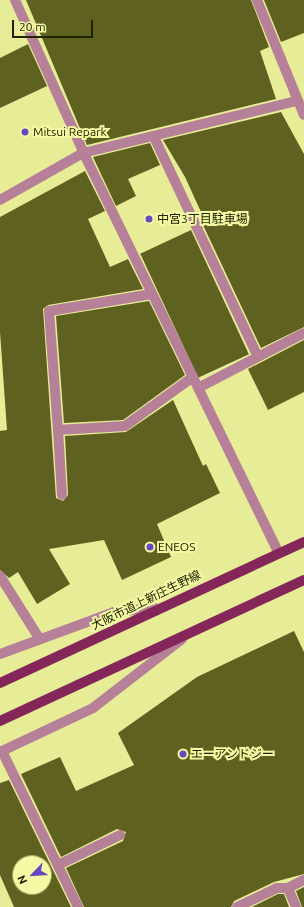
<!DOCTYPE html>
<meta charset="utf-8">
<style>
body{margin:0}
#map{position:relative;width:304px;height:907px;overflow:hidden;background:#e7ec96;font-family:Ubuntu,"Noto Sans JP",sans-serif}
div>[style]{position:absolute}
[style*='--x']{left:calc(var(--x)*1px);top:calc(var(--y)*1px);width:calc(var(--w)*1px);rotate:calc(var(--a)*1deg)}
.building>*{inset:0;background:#5f6120;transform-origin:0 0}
.minor>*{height:10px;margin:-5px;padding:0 5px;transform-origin:5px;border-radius:5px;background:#b68098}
.major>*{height:10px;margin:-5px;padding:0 5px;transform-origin:5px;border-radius:5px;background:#842659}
.dots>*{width:11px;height:11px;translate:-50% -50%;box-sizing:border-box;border:2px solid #f4f9a3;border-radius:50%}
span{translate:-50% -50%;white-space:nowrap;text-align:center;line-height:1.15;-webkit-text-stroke:4px #f4f9a3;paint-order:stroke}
.poi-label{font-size:12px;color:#212200}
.left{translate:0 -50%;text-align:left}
.street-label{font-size:12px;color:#212200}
.north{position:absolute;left:12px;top:855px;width:40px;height:40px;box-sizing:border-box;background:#f4f9a3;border:1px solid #a0a362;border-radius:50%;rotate:245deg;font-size:11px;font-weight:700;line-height:16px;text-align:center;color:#212200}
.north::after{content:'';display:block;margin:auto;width:14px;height:18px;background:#6847c0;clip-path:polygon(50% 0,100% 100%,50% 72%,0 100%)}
.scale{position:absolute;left:12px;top:20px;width:81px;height:18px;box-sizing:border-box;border:2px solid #212200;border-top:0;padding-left:5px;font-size:12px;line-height:14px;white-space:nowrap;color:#212200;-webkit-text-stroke:3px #f4f9a3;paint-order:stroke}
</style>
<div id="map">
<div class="building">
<div style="clip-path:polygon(26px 0,251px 0,269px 47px,260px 51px,276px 99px,87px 145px)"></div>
<div style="clip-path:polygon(264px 0,304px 0,304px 33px,281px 42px)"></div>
<div style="clip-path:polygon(28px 44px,47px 86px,0 108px,0 58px)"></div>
<div style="clip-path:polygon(281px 112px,304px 154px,304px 327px,261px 348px,203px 225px,206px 223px,185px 177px,163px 140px)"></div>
<div style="clip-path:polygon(150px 143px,160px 165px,128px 179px,136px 196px,116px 206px,93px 157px)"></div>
<div style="clip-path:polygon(85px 171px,105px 211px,88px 219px,110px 267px,128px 259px,143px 289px,48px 305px,43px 309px,56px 498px,63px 501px,68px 495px,65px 436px,126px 432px,173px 400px,203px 466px,206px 464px,220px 493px,157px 524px,171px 557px,122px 580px,104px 540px,49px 549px,70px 584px,37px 604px,18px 572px,9px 578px,0 570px,0 431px,7px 430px,0 332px,0 217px)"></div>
<div style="left:191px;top:230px;width:137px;height:56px;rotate:65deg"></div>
<div style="clip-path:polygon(149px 301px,185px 375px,123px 420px,64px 423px,56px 316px)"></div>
<div style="clip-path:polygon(304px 340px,304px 392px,268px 410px,248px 369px)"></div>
<div style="clip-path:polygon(294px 631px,304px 652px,304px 874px,274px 882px,234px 901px,231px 907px,84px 907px,66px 868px,123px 841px,126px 832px,117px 829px,61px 857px,21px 774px,60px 757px,76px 791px,134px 765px,118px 733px,197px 677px)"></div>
<div style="clip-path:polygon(evenodd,9px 780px,71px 907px,14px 907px,0 875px,0 783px,9px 780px,20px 863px,44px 863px,44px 887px,20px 887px,20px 863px)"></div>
<div style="clip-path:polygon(304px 887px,304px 907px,302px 907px,296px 891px)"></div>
<div style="clip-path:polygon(278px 894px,284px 894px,289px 907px,252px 907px)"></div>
</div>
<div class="minor">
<div style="--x:15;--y:0;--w:175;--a:65.8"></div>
<div style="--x:87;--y:160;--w:437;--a:64"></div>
<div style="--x:257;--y:0;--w:124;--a:67.8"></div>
<div style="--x:154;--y:137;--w:243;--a:64.7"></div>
<div style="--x:0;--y:200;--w:95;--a:-29.5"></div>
<div style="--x:83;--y:153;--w:220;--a:-13.7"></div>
<div style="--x:152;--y:294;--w:104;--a:170.6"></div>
<div style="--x:49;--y:311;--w:119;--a:85.7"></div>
<div style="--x:58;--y:430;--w:67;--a:-3.4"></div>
<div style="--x:125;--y:426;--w:84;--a:-35.8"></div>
<div style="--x:198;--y:388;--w:119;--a:-27.4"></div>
<div style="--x:58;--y:430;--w:65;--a:86.5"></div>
<div style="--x:0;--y:576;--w:73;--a:57.8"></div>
<div style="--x:0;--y:654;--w:121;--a:-20.2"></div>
<div style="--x:114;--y:612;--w:41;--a:-5.6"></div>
<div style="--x:2;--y:751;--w:174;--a:64"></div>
<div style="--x:0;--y:752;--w:103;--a:-25.3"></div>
<div style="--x:93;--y:708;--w:113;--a:-37.8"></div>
<div style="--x:58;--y:865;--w:69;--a:-25.8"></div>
<div style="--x:237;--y:907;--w:44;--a:-25.4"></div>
<div style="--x:277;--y:888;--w:11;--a:0"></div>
<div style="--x:296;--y:907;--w:21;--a:-113"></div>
<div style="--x:288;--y:888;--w:18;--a:-27"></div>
</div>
<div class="major">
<div style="--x:0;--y:683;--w:335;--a:-24.9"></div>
<div style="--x:0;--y:721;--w:335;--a:-24.9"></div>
</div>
<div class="dots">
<div style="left:25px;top:132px;background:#6847c0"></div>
<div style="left:149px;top:219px;background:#6847c0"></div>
<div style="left:150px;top:547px;background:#6847c0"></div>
<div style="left:183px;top:754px;background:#6847c0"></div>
</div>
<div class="poi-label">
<span class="left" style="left:33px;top:132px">Mitsui Repark</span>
<span class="left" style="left:157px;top:219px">中宮3丁目駐車場</span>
<span class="left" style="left:158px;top:547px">ENEOS</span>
<span class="left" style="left:191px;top:754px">エーアンドジー</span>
</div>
<div class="street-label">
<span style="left:146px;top:600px;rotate:-26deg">大阪市道上新庄生野線</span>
</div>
<div class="north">N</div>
<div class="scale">20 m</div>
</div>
